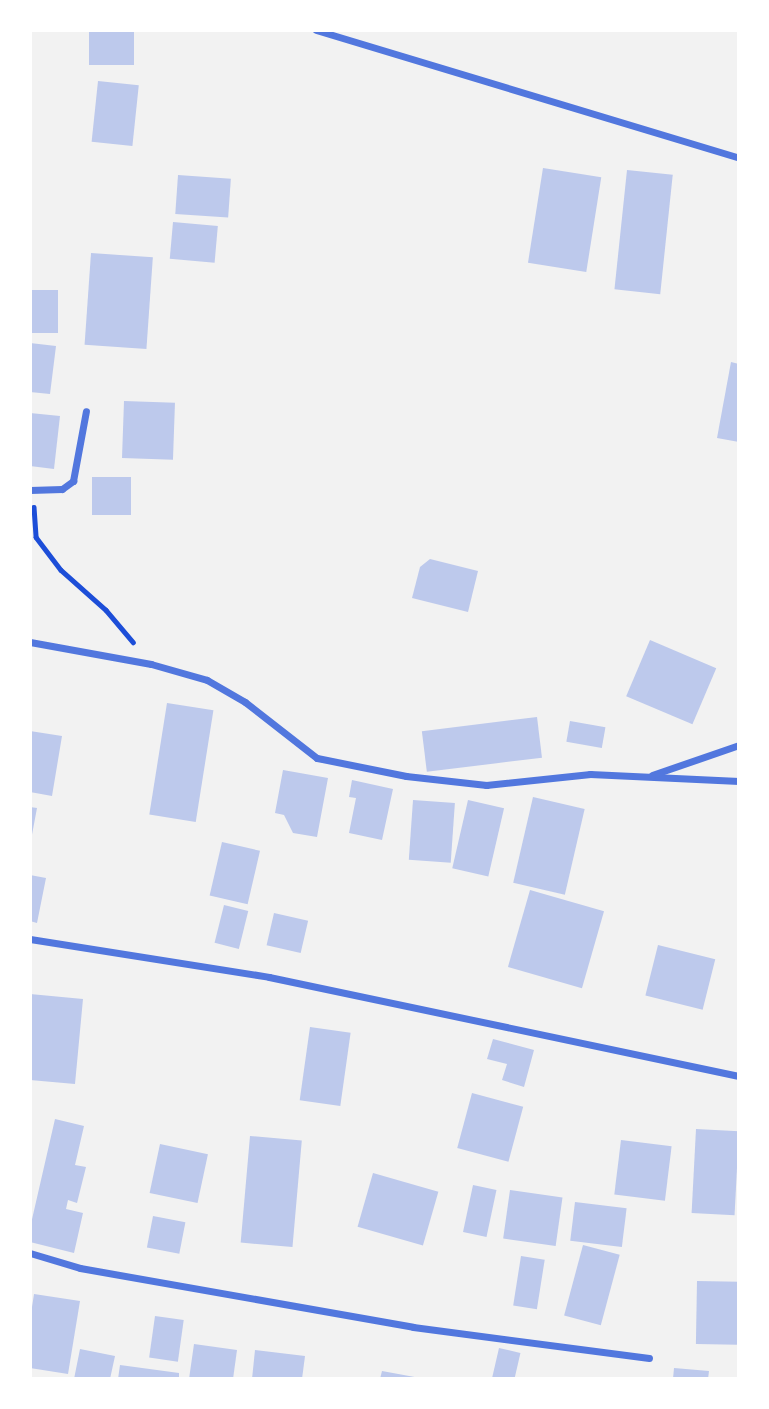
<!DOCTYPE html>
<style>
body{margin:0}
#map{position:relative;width:769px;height:1409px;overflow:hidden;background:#f2f2f2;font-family:"Titillium Web",sans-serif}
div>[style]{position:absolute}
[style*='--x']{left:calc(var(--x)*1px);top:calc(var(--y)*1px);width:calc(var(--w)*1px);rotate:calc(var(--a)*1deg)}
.building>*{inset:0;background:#bdc9ec;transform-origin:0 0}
.path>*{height:4.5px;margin:-2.25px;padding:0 2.25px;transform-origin:2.25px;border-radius:2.25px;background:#1d4ed8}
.minor>*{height:7px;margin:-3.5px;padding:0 3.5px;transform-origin:3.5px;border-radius:3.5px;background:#5277de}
span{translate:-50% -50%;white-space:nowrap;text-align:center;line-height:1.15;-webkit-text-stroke:7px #fff;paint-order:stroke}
.frame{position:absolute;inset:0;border:32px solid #fff;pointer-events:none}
</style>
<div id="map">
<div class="building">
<div style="left:89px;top:30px;width:45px;height:35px"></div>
<div style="left:98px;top:81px;width:41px;height:61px;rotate:6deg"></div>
<div style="left:543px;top:168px;width:59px;height:96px;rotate:9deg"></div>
<div style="left:627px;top:170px;width:46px;height:120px;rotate:6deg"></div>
<div style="left:178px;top:175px;width:53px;height:39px;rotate:4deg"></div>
<div style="left:173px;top:222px;width:45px;height:37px;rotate:5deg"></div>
<div style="left:91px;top:253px;width:62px;height:92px;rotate:4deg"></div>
<div style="left:30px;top:290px;width:28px;height:43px"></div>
<div style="clip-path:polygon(30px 343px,56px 346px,50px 394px,30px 392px)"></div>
<div style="clip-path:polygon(731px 362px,739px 364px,739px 442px,717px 438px)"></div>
<div style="left:124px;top:401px;width:51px;height:57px;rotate:2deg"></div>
<div style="clip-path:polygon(30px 413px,60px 416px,54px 469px,30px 466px)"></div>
<div style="left:92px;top:477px;width:39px;height:38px"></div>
<div style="clip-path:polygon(430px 559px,478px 571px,468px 612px,412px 598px,420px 567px)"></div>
<div style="left:650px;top:640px;width:72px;height:61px;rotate:23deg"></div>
<div style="left:167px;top:703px;width:47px;height:113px;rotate:9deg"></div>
<div style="left:537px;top:717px;width:41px;height:116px;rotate:83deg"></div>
<div style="left:570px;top:721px;width:36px;height:21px;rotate:10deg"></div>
<div style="clip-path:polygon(30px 731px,62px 736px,52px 796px,30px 792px)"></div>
<div style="clip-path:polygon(283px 770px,328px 778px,317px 837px,293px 833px,284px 815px,275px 813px)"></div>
<div style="clip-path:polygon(352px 780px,393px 789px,382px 840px,349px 833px,356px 798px,349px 797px)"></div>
<div style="left:533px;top:797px;width:53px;height:88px;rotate:13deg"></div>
<div style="left:413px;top:800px;width:42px;height:60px;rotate:4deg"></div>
<div style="left:468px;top:800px;width:37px;height:70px;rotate:13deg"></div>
<div style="clip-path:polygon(30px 807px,37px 808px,31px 840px,30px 840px)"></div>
<div style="left:222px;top:842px;width:39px;height:55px;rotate:13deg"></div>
<div style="clip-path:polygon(30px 875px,46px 878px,37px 923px,30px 921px)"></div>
<div style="left:530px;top:890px;width:77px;height:80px;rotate:16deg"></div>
<div style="left:224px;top:905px;width:25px;height:39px;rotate:14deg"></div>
<div style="left:274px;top:913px;width:35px;height:33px;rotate:13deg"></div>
<div style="left:658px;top:945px;width:59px;height:52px;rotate:14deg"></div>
<div style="clip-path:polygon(30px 994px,83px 999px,75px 1084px,30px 1080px)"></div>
<div style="left:310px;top:1027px;width:41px;height:74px;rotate:8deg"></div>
<div style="clip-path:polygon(493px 1039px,534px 1050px,524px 1087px,502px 1080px,507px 1064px,487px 1059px)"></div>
<div style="left:472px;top:1093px;width:53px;height:57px;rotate:15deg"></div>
<div style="clip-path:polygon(55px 1119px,84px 1126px,75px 1165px,86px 1167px,77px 1203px,68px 1200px,66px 1209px,83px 1213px,74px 1253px,30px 1242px,30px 1228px)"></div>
<div style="left:696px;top:1129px;width:43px;height:84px;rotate:3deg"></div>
<div style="left:250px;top:1136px;width:52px;height:107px;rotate:5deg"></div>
<div style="left:621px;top:1140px;width:51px;height:55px;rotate:7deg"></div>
<div style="left:160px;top:1144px;width:49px;height:50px;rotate:12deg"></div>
<div style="left:373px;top:1173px;width:68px;height:56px;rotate:16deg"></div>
<div style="left:473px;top:1185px;width:24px;height:48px;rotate:12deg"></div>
<div style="left:510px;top:1190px;width:53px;height:49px;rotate:8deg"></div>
<div style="left:575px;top:1202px;width:52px;height:39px;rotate:7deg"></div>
<div style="left:153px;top:1216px;width:33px;height:32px;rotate:11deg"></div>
<div style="left:583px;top:1245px;width:38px;height:73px;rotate:15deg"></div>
<div style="left:521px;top:1256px;width:24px;height:50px;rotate:9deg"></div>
<div style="left:697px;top:1281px;width:42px;height:63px;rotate:1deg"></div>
<div style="clip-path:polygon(34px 1294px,80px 1301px,68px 1374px,30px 1368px,30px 1320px)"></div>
<div style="left:155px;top:1316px;width:29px;height:42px;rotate:8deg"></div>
<div style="clip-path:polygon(194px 1344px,237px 1350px,233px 1379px,189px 1379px)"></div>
<div style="left:499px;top:1348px;width:22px;height:31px;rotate:13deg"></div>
<div style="clip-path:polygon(80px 1349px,115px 1356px,110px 1379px,74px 1379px)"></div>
<div style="clip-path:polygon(255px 1350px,305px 1356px,302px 1379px,252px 1379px)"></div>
<div style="clip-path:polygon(120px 1365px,179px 1373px,179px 1379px,118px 1379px)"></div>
<div style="clip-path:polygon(674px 1368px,709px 1371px,708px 1379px,673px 1379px)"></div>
<div style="clip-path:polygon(382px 1371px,420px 1378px,420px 1379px,380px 1379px)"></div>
</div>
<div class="path">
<div style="--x:34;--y:507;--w:30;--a:86"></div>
<div style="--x:36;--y:537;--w:41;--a:52.9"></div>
<div style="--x:61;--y:570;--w:60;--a:41.6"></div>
<div style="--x:106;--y:610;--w:42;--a:49.8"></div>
</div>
<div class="minor">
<div style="--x:316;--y:30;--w:442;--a:16.8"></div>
<div style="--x:30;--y:490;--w:32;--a:-2"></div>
<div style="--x:62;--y:489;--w:14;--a:-36"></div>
<div style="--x:73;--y:481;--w:71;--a:-79.5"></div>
<div style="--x:30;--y:642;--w:123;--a:10.3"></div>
<div style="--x:151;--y:664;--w:58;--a:15.9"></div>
<div style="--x:207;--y:680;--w:44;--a:30.1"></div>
<div style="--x:245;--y:702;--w:91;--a:37.9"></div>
<div style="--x:317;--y:758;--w:91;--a:11.4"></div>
<div style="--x:406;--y:776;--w:81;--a:6.4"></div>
<div style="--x:486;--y:785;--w:105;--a:-6"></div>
<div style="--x:590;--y:774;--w:149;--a:2.7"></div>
<div style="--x:652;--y:775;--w:92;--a:-19"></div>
<div style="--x:30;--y:939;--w:242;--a:9"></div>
<div style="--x:269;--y:977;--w:480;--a:11.9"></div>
<div style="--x:30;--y:1253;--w:52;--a:16.7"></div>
<div style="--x:80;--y:1268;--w:338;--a:10"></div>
<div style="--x:413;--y:1327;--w:238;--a:7.5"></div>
</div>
<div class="frame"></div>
</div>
